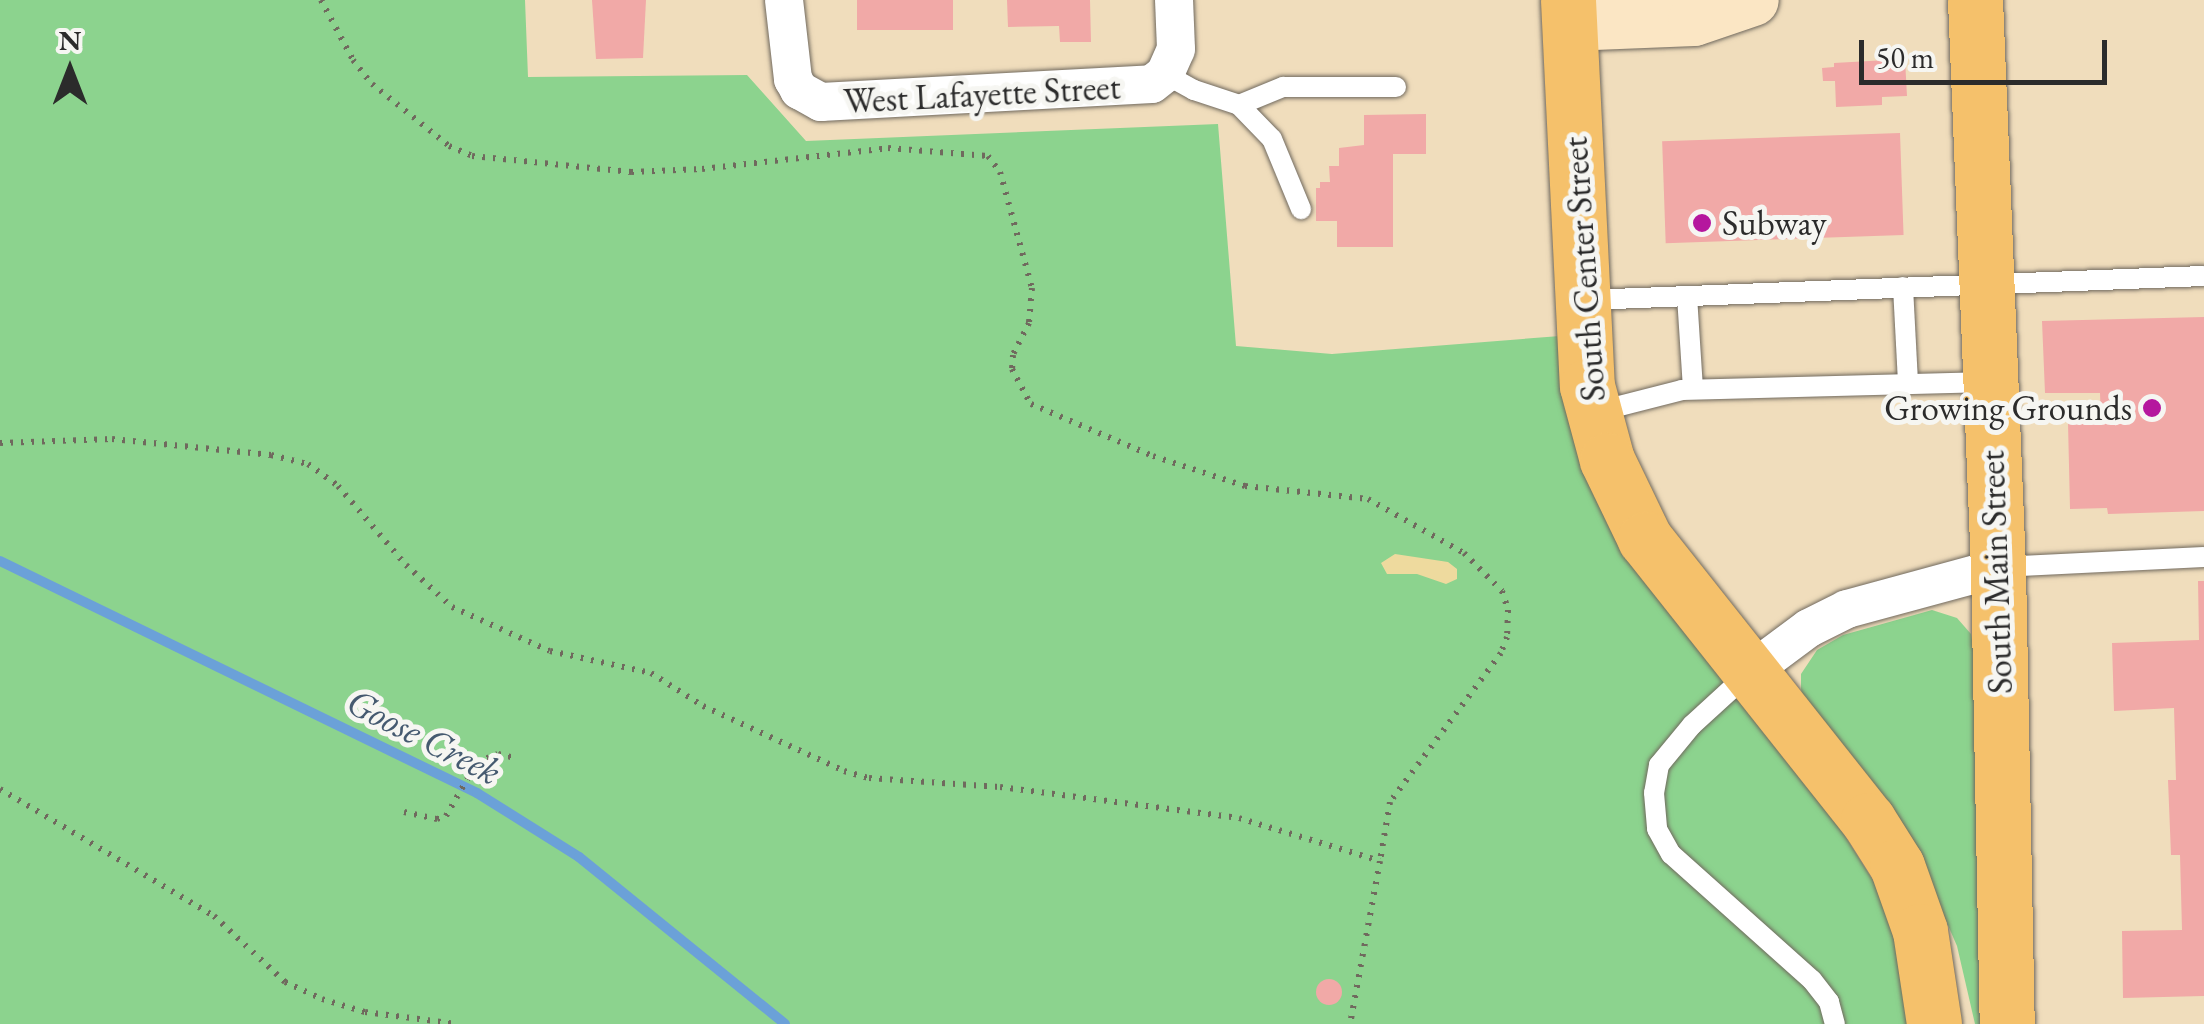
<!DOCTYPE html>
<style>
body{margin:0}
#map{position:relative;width:2204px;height:1024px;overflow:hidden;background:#f0ddbc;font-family:"EB Garamond",serif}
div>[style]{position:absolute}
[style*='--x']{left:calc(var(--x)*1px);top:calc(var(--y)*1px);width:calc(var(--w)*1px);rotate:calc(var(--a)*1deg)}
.green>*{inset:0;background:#8cd38e}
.sand>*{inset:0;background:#eeda9e}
.stream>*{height:10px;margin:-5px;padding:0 5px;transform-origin:5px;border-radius:5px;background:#6ba1d8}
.building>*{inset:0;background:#f1a9a7;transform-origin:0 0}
.round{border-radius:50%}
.path>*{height:6px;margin-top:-3px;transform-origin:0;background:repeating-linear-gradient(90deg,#70695e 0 2.5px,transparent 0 10.5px)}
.roads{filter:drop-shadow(0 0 2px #70695e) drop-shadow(0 0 2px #70695e)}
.lane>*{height:20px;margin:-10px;padding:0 10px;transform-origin:10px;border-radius:10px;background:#fff}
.street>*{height:38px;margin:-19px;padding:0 19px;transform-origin:19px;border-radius:19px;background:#fff}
.secondary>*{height:52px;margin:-26px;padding:0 26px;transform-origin:26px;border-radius:26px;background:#fbe6c4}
.primary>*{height:55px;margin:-27.5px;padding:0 27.5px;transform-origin:27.5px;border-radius:27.5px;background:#f5c16b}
.dots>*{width:28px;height:28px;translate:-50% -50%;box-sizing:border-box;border:5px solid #f6f6f2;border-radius:50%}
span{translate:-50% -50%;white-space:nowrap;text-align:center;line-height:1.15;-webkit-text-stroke:10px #f6f6f2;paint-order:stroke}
.street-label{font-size:35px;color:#2b2b2b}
.poi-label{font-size:35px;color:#2b2b2b}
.left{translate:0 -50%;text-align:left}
.right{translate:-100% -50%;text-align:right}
.water-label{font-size:38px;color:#455a70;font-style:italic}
.north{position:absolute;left:20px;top:20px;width:100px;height:100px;-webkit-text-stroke:8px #f6f6f2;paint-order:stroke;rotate:0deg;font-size:28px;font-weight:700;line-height:40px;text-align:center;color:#2b2b2b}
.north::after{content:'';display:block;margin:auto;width:35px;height:45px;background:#2b2b2b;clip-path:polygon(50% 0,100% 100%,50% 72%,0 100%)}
.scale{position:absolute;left:1859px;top:40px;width:248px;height:45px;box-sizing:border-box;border:5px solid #2b2b2b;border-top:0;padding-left:12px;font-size:30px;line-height:35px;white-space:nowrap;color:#2b2b2b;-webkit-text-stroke:8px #f6f6f2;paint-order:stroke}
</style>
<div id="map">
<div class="green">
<div style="clip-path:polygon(0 0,525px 0,528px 77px,747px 75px,806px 141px,1218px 124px,1236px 346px,1332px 354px,1560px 336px,1565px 392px,1874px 882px,1896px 939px,1912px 1024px,0 1024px)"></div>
<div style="clip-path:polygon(1932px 610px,1957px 618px,1971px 634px,1973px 646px,1984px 1024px,1975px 1024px,1957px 946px,1916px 852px,1804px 702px,1801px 689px,1801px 674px,1817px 650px,1843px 635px)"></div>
</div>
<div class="sand">
<div style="clip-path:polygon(1395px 554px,1448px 562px,1457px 569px,1457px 579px,1446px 584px,1417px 574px,1387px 574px,1381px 563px)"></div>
</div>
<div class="stream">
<div style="--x:0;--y:561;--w:530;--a:25.94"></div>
<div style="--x:477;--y:793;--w:120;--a:32.1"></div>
<div style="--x:579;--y:857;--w:265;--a:39"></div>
</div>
<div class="building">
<div style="clip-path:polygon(592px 0,646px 0,643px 58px,596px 59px)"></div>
<div style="left:857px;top:0;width:96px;height:30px"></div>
<div style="clip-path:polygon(1007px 0,1090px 0,1091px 42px,1060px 42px,1059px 26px,1008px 27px)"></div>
<div style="clip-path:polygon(1905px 59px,1907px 96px,1882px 97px,1882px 105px,1836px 107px,1835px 81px,1823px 81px,1822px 68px,1834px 67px,1834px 63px)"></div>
<div style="clip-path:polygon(1426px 114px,1426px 154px,1393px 154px,1393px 247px,1337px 247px,1337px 221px,1316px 221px,1316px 188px,1320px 188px,1320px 182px,1330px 182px,1329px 166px,1339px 166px,1339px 148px,1364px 145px,1364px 115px)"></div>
<div style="left:1900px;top:133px;width:102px;height:238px;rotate:88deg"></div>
<div style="clip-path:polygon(2204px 317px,2204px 511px,2108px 514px,2107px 508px,2070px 509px,2068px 423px,2101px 423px,2100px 393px,2045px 393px,2042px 321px)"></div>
<div style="clip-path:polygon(2198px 581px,2204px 581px,2204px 996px,2123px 998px,2122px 931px,2182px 930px,2180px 855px,2171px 855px,2168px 780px,2176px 780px,2174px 708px,2114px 711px,2112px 643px,2199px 640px)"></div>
<div class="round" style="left:1316px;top:979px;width:26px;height:26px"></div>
</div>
<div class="path">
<div style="--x:321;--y:0;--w:68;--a:61.9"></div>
<div style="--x:353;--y:60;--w:31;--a:52"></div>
<div style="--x:372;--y:84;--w:99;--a:38.8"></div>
<div style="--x:449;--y:146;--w:25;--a:23"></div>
<div style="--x:472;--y:156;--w:160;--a:5.7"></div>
<div style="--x:631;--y:172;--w:71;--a:-2.4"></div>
<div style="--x:702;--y:169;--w:187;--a:-6.4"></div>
<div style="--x:888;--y:148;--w:100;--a:4.6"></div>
<div style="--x:988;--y:156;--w:20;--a:53"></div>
<div style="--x:1000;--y:172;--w:120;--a:74.6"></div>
<div style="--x:1032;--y:288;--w:35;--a:95"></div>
<div style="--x:1029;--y:323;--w:36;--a:117"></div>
<div style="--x:1013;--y:355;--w:14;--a:94"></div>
<div style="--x:1012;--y:369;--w:40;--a:62"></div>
<div style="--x:1031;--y:404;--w:133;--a:23.1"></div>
<div style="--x:1153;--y:456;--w:97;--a:18.1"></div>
<div style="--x:1245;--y:486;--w:124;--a:6"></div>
<div style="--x:1368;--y:499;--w:110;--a:29.4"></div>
<div style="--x:1464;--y:553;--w:54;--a:45"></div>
<div style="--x:1502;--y:591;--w:20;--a:72"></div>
<div style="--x:1508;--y:610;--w:27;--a:92"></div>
<div style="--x:1507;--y:637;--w:17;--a:111"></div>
<div style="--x:1501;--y:653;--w:186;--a:126.7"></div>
<div style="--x:1390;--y:802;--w:60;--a:99.6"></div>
<div style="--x:0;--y:443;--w:112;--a:-2"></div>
<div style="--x:112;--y:439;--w:160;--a:5.7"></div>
<div style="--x:271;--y:455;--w:38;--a:14"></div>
<div style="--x:308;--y:464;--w:37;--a:36"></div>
<div style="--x:338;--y:486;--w:104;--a:49.3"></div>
<div style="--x:406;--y:565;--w:62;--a:42.4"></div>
<div style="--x:452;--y:607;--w:107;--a:24.2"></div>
<div style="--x:550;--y:651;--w:103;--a:12.3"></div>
<div style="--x:651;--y:673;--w:62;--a:32.4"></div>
<div style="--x:703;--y:706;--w:155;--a:24.7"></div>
<div style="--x:844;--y:771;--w:26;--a:16"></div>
<div style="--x:869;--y:778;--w:131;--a:3.9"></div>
<div style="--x:1000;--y:787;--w:241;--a:7.4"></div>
<div style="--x:1239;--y:818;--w:147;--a:17"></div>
<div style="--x:1380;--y:861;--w:166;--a:100.4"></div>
<div style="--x:0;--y:789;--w:249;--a:30.7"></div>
<div style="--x:214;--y:916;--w:97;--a:42.9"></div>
<div style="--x:285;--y:982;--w:41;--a:24.7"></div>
<div style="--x:322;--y:999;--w:45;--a:16.8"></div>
<div style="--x:365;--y:1012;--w:94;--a:7.4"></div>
<div style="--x:404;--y:812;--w:34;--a:12"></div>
<div style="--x:437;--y:819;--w:9;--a:-18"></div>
<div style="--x:446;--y:816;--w:62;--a:-60.1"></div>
<div style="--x:477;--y:762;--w:22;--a:-21"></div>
<div style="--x:498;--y:754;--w:17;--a:13"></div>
</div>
<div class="roads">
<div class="lane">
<div style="--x:1165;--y:74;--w:33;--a:29"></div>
<div style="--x:1194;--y:90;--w:47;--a:18.4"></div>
<div style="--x:1239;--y:105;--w:48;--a:-22.2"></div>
<div style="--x:1283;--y:87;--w:113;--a:0"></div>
<div style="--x:1239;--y:105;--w:47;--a:45.9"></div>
<div style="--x:1272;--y:139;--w:76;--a:67.5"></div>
<div style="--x:1903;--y:287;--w:97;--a:87"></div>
<div style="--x:1687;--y:296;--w:93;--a:86.3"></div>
<div style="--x:1587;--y:300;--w:617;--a:-2.23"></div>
<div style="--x:1596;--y:412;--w:89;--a:-14.3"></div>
<div style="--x:1682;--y:390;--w:307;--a:-1.5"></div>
<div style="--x:2000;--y:567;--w:204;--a:-2.8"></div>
<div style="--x:1750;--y:672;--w:79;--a:137.6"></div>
<div style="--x:1692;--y:725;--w:52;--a:129.5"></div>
<div style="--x:1659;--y:765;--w:28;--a:100"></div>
<div style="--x:1654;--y:793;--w:36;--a:85"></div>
<div style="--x:1657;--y:829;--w:29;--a:61"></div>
<div style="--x:1671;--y:854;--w:189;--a:41.8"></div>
<div style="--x:1812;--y:980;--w:28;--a:52"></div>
<div style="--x:1829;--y:1002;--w:23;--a:75"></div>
</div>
<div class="street">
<div style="--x:784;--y:0;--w:80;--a:83.5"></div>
<div style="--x:793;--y:79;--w:13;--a:61"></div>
<div style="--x:799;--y:90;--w:25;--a:29"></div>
<div style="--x:821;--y:102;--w:331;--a:-3.1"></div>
<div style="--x:1152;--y:84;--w:16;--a:-38"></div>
<div style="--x:1165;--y:74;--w:27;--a:-66"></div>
<div style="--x:1176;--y:49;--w:49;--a:-92.3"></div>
<div style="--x:1751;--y:671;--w:72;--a:-36.6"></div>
<div style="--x:1809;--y:628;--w:42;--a:-26.6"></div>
<div style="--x:1847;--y:609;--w:156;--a:-15.2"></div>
</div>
<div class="secondary">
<div style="--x:1569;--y:25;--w:125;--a:-2.3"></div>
<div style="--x:1694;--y:20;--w:62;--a:-18.7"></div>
</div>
<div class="primary">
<div style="--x:1568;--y:0;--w:386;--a:87.2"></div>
<div style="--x:1587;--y:386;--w:77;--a:74.9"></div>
<div style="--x:1607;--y:460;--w:88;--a:64.3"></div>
<div style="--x:1645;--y:539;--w:359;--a:51.6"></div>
<div style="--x:1868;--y:820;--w:54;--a:57.8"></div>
<div style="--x:1897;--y:866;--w:69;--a:70.5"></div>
<div style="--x:1920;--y:931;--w:94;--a:81.4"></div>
<div style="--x:1975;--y:0;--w:568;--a:87.68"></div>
<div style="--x:1998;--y:568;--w:456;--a:88.9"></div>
</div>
</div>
<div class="dots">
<div style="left:1702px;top:223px;background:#b5179e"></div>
<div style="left:2152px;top:408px;background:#b5179e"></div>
</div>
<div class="street-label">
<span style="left:982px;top:94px;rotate:-3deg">West Lafayette Street</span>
<span style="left:1584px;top:269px;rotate:-94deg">South Center Street</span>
<span style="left:1996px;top:572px;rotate:-92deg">South Main Street</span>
</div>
<div class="poi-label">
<span class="left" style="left:1722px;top:223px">Subway</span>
<span class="right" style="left:2132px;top:408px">Growing Grounds</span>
</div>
<div class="water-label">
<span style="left:424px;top:736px;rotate:27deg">Goose Creek</span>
</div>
<div class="north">N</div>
<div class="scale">50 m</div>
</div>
